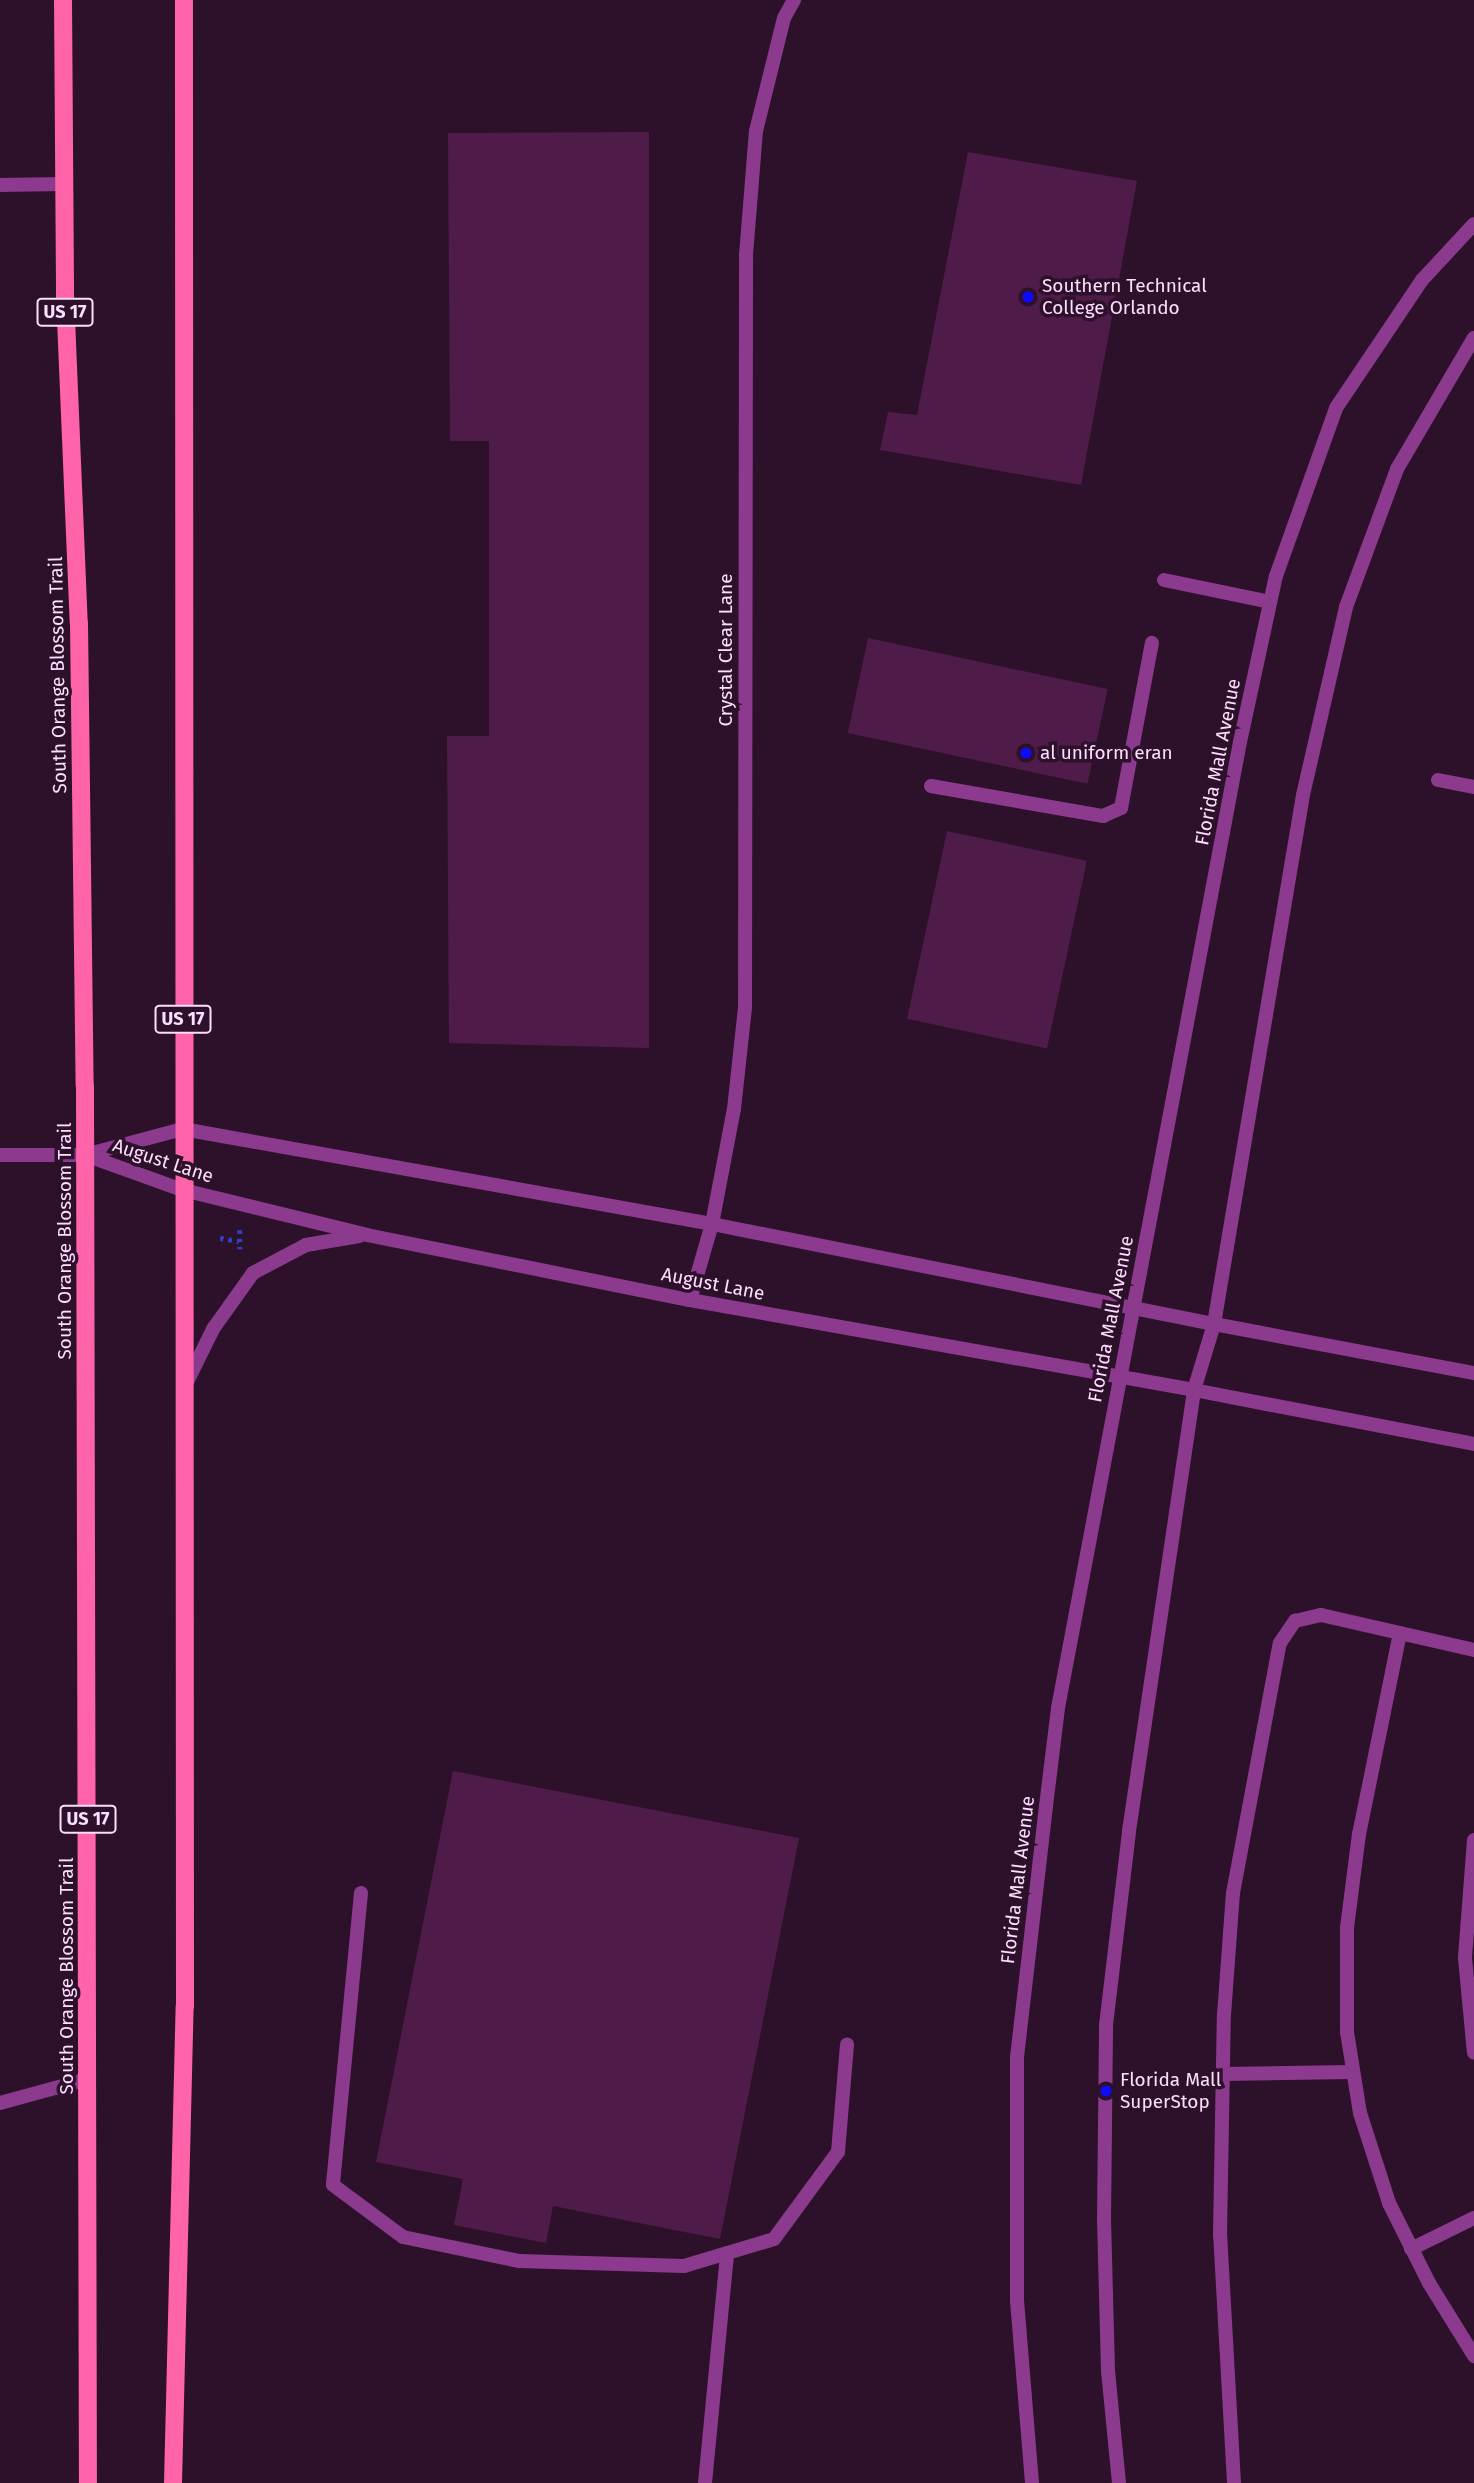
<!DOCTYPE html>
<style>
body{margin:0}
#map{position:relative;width:1474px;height:2483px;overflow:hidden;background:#2d112b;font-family:"Fira Sans",sans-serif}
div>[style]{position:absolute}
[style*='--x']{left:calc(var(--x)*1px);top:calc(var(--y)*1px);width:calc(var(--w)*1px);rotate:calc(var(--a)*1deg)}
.building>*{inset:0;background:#4f1c49;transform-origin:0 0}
.path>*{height:4.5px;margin-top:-2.25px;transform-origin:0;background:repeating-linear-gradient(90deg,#2c41c4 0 3.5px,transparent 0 8.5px)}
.service>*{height:14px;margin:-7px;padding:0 7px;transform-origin:7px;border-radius:7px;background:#8b3a8e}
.minor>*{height:14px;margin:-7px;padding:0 7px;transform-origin:7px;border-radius:7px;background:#8b3a8e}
.primary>*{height:18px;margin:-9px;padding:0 9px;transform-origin:9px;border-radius:9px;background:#ff64aa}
.dots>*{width:19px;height:19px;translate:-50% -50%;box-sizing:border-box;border:4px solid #2d112b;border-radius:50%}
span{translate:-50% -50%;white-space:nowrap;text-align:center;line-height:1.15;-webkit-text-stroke:7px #2d112b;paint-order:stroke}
.shield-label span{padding:2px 5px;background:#2d112b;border:2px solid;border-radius:5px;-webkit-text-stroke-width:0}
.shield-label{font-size:18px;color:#ffddfe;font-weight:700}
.poi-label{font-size:19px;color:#ffddfe}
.left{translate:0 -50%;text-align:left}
.street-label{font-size:19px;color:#ffddfe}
</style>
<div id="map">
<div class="building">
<div style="clip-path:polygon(649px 132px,649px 1048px,449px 1043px,447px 736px,489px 736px,489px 441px,450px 441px,448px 133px)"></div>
<div style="clip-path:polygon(968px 152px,1137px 181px,1081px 485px,880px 450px,888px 412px,917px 415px)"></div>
<div style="left:868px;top:638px;width:245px;height:97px;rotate:12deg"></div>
<div style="left:947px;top:831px;width:143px;height:192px;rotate:12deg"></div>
<div style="clip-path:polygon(453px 1771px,799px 1838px,720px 2239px,553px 2206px,546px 2243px,454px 2225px,463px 2179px,376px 2162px)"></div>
</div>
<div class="path">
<div style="--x:240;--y:1230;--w:19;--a:90"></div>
<div style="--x:220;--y:1238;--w:19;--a:9"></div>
</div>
<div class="service">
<div style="--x:0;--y:185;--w:64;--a:-0.9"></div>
<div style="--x:1164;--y:580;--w:108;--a:11.7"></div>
<div style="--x:1438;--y:780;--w:37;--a:11"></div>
<div style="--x:931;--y:786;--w:175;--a:9.9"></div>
<div style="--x:1103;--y:816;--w:20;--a:-24"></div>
<div style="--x:1121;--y:808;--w:168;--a:-79.4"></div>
<div style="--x:0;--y:1155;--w:85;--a:0"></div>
<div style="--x:1214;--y:1324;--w:265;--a:10.7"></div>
<div style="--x:1194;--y:1390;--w:285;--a:10.9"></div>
<div style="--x:1400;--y:1633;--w:205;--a:101.5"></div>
<div style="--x:1359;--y:1834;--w:95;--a:97.3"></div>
<div style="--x:1347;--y:1928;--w:104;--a:90"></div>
<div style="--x:1347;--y:2032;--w:82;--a:80.9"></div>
<div style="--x:1360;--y:2113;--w:95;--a:72.1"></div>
<div style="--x:1389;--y:2203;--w:89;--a:63.4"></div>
<div style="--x:1429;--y:2283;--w:86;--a:58.3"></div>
<div style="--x:1474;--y:1840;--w:118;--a:94.4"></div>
<div style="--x:1465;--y:1958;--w:95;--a:84.6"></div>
<div style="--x:361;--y:1893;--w:293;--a:95.5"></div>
<div style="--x:333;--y:2185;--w:87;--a:36.6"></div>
<div style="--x:403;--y:2237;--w:118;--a:11.7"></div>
<div style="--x:519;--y:2261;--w:165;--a:1.7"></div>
<div style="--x:684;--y:2266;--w:94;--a:-16.7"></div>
<div style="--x:774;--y:2239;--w:108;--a:-53.7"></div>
<div style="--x:838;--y:2152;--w:108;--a:-85.2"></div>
<div style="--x:1222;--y:2074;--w:130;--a:-0.9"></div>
<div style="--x:0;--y:2103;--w:91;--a:-15.3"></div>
<div style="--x:1411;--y:2249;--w:70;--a:-26.2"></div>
<div style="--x:705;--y:2483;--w:231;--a:-84.5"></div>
<div style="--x:1234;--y:2483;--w:248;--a:-93.2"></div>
<div style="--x:1220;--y:2235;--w:220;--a:-89"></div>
<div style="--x:1224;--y:2015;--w:122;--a:-85.8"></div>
<div style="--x:1233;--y:1893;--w:254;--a:-79.4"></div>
<div style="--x:1280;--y:1643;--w:27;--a:-56"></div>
<div style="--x:1295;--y:1621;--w:27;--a:-13"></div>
<div style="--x:1321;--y:1615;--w:157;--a:12.9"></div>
</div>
<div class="minor">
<div style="--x:85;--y:1155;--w:101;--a:-14.9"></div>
<div style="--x:183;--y:1129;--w:537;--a:10.18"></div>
<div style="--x:712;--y:1224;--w:512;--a:11.27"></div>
<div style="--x:85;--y:1155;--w:104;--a:19.7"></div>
<div style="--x:183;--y:1190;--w:189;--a:13.7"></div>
<div style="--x:367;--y:1235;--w:329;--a:11.4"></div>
<div style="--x:690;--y:1300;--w:512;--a:10.12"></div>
<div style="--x:690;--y:1300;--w:79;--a:-73.9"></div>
<div style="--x:712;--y:1224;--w:117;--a:-79.2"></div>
<div style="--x:734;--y:1109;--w:103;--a:-83.8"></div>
<div style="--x:745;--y:1007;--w:752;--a:-89.92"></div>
<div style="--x:746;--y:255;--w:124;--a:-85.4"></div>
<div style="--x:756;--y:131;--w:116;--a:-76.1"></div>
<div style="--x:784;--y:18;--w:21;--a:-61"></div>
<div style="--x:185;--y:1386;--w:64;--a:-63.8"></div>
<div style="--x:213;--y:1329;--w:69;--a:-54.5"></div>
<div style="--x:253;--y:1273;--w:60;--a:-27.8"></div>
<div style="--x:306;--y:1245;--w:54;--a:-9.6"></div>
<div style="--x:1032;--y:2483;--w:183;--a:-94.7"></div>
<div style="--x:1017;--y:2301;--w:244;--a:-90"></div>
<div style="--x:1017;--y:2057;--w:253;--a:-83.4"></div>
<div style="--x:1046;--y:1806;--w:99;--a:-83"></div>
<div style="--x:1058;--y:1708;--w:983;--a:-79.33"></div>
<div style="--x:1240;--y:742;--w:170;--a:-77.8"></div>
<div style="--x:1276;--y:576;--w:178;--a:-70.3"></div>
<div style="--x:1336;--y:408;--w:154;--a:-56.1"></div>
<div style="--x:1422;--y:280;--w:76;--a:-47.1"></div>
<div style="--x:1119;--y:2483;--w:113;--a:-95.6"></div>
<div style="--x:1108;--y:2371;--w:150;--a:-91.5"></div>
<div style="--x:1104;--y:2221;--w:196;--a:-89.4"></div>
<div style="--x:1106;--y:2025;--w:195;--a:-83.2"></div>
<div style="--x:1129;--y:1831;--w:446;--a:-81.6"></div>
<div style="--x:1194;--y:1390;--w:69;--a:-73.1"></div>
<div style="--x:1214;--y:1324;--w:536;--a:-80.45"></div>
<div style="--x:1303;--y:795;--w:193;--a:-77.1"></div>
<div style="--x:1346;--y:607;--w:147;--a:-69.7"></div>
<div style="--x:1397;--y:469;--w:152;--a:-59.6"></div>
</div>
<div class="primary">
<div style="--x:63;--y:0;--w:295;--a:89.6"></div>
<div style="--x:65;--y:295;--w:328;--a:87.6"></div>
<div style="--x:79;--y:623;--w:463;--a:89.3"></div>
<div style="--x:85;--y:1086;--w:1397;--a:89.88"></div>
<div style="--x:173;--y:2483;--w:477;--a:-88.6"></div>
<div style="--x:185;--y:2006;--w:2006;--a:-90.03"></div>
</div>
<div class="dots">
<div style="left:1028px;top:297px;background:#0e09ff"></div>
<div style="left:1026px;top:753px;background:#0e09ff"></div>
<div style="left:1106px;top:2091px;background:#0e09ff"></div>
</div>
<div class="shield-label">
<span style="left:65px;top:312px">US 17</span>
<span style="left:183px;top:1019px">US 17</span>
<span style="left:88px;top:1819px">US 17</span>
</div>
<div class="poi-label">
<span class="left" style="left:1042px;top:297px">Southern Technical<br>College Orlando</span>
<span class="left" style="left:1040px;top:753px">al uniform eran</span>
<span class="left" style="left:1120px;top:2091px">Florida Mall<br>SuperStop</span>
</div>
<div class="street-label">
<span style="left:726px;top:650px;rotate:-90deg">Crystal Clear Lane</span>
<span style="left:58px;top:675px;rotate:-91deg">South Orange Blossom Trail</span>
<span style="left:1218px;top:762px;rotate:-79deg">Florida Mall Avenue</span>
<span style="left:163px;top:1161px;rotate:18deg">August Lane</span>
<span style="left:65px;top:1241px;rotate:-90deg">South Orange Blossom Trail</span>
<span style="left:713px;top:1284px;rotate:11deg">August Lane</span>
<span style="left:1111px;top:1319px;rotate:-79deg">Florida Mall Avenue</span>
<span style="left:1018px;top:1880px;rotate:-83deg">Florida Mall Avenue</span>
<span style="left:67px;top:1976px;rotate:-90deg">South Orange Blossom Trail</span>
</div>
</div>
